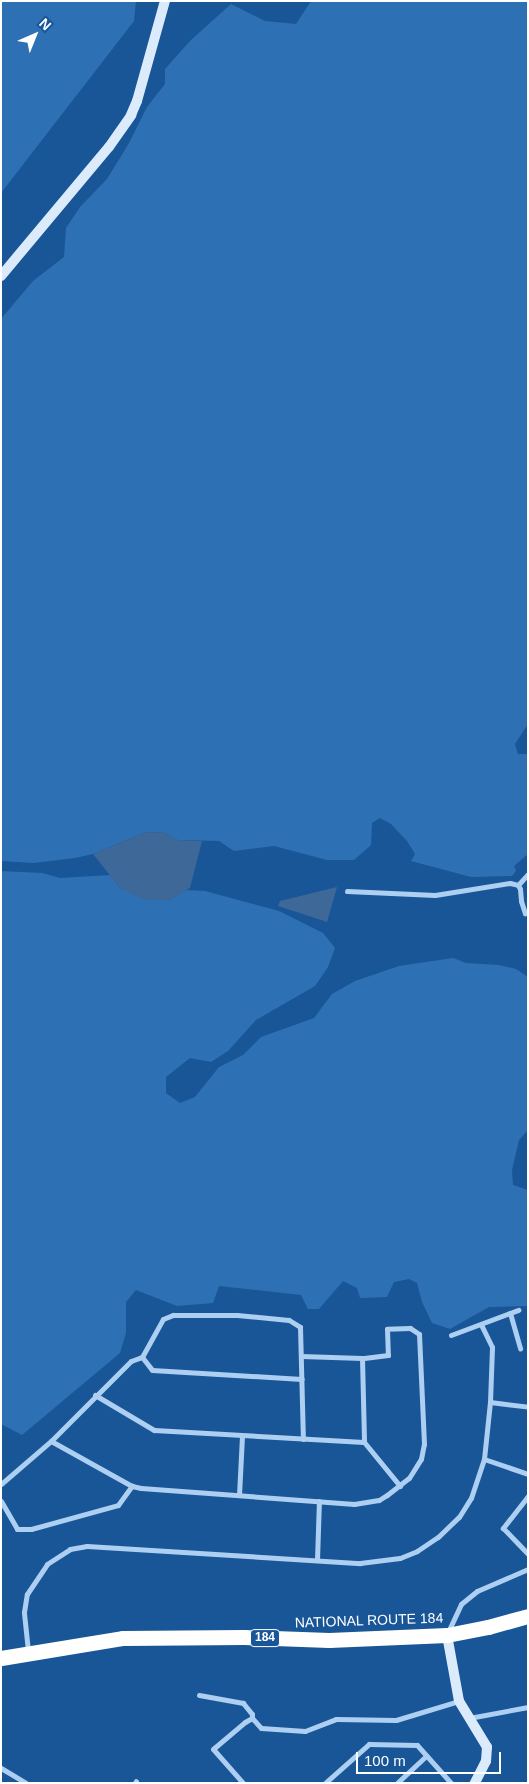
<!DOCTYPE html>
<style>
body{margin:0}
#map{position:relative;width:529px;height:1784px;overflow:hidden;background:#195697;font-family:Helvetica,sans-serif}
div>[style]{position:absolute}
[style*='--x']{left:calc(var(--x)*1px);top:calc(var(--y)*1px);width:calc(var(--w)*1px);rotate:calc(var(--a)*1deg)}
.green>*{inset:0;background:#2d71b4}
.water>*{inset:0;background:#3d6897}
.street>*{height:5px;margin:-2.5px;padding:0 2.5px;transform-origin:2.5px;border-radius:2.5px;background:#adcff1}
.secondary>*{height:10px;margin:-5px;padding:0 5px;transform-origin:5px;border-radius:5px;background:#dbebfb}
.highway>*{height:15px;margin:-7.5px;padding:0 7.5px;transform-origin:7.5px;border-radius:7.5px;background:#fff}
span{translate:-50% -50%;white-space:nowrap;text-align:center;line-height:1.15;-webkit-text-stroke:4px #195697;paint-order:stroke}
.shield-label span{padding:1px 4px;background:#195697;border:1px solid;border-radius:4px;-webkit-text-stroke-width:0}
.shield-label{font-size:12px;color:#fff;font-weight:700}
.street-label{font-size:14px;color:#fff}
.frame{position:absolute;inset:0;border:2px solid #fff;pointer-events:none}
.north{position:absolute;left:10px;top:10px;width:50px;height:50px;-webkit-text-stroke:4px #195697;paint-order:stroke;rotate:44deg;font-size:14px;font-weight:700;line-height:20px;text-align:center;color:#fff}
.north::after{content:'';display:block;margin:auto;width:18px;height:22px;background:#fff;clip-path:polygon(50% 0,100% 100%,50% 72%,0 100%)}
.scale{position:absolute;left:356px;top:1752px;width:145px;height:22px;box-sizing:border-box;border:2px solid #fff;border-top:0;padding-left:6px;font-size:15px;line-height:18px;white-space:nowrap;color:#fff;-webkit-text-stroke:4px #195697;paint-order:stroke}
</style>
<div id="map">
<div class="green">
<div style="clip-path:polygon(1px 1px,136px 1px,134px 21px,1px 193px)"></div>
<div style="clip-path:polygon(311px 1px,528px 1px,528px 724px,515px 744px,518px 754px,527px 754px,528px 750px,528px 854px,514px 866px,516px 871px,512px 876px,471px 877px,411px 861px,415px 854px,407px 841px,391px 824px,380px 818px,372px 823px,371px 845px,354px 860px,327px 860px,274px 846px,234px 851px,219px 841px,178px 840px,165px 833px,146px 832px,93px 854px,75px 858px,34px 863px,1px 861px,1px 319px,33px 281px,64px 257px,66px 228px,80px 207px,107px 179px,129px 143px,147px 107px,165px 84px,165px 69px,191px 40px,231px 4px,265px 21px,296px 24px)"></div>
<div style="clip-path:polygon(1px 871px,42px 873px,60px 878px,110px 875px,120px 888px,169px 900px,186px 890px,205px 891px,279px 911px,323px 933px,335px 948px,328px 967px,315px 986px,256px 1020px,228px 1051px,211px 1062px,190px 1058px,166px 1077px,166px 1093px,180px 1103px,195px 1097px,219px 1067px,243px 1055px,261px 1037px,314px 1018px,332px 994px,355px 981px,399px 966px,453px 958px,466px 963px,499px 965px,516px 969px,528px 977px,528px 1130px,519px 1140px,512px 1170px,513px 1185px,528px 1190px,528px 1306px,489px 1307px,450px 1329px,432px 1323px,422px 1302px,417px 1283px,409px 1279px,394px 1282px,387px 1297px,360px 1298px,357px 1288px,343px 1281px,319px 1309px,308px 1309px,301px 1295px,219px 1286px,213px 1303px,177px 1306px,136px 1290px,126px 1302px,126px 1333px,120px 1353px,22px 1435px,1px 1424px)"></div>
</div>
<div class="water">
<div style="clip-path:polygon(146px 832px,165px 833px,178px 840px,202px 841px,190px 888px,169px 900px,145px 900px,120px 888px,93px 854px)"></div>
<div style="clip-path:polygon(337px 887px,327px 922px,278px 906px,280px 901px)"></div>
</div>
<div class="street">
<div style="--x:518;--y:885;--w:15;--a:-48"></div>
<div style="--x:347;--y:891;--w:88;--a:2.6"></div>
<div style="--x:435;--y:895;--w:76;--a:-9.1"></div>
<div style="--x:510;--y:883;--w:8;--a:14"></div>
<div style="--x:518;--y:885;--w:4;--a:63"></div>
<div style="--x:520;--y:889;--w:12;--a:85"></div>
<div style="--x:521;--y:901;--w:13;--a:72"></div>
<div style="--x:525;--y:913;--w:3;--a:0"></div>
<div style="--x:510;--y:1313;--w:37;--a:74"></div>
<div style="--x:451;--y:1335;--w:72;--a:-20.5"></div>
<div style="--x:142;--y:1357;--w:16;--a:52"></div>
<div style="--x:152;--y:1370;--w:150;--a:3.4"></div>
<div style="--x:362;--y:1358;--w:84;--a:88.6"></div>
<div style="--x:95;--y:1395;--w:69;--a:30.7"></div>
<div style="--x:154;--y:1430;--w:210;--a:3.3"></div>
<div style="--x:364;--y:1442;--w:57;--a:50.7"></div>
<div style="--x:490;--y:1402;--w:38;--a:7"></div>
<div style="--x:51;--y:1441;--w:93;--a:29.1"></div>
<div style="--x:132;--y:1486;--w:9;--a:13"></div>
<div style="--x:141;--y:1488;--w:214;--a:4.3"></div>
<div style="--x:354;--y:1504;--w:25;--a:-9"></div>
<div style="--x:379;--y:1500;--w:9;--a:-32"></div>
<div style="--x:387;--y:1495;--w:28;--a:-38"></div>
<div style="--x:409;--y:1478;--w:22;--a:-58"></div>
<div style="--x:421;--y:1459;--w:15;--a:-79"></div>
<div style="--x:424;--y:1444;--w:110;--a:-92.6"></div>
<div style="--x:419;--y:1334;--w:11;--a:-146"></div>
<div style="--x:410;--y:1328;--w:23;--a:178"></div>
<div style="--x:387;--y:1329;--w:26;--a:88"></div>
<div style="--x:388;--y:1355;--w:26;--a:173"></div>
<div style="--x:362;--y:1358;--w:61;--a:-178.1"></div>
<div style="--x:484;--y:1459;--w:46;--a:18.8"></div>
<div style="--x:1;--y:1484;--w:66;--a:-40.7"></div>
<div style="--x:51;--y:1441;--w:113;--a:-45"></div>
<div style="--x:131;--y:1361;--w:12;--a:-20"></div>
<div style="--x:142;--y:1357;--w:43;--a:-61.1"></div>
<div style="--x:163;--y:1319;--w:11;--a:-22"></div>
<div style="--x:173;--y:1315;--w:64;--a:0"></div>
<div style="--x:237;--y:1315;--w:52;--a:5.5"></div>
<div style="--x:289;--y:1320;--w:13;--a:32"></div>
<div style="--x:300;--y:1327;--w:112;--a:88.5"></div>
<div style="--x:239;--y:1495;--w:59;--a:-87.1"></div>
<div style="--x:528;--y:1496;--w:41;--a:128"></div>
<div style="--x:503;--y:1528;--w:36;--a:46"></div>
<div style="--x:1;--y:1501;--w:32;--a:60"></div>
<div style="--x:17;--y:1529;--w:14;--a:0"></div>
<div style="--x:31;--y:1529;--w:90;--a:-15.4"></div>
<div style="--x:118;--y:1505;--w:24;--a:-54"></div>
<div style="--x:317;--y:1560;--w:59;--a:-88.1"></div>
<div style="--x:448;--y:1632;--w:31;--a:-65"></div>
<div style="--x:461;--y:1604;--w:21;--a:-39"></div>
<div style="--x:477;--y:1591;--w:56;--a:-23.3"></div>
<div style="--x:28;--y:1651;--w:39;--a:-96"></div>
<div style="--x:24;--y:1612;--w:18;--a:-81"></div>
<div style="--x:27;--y:1594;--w:36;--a:-56"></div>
<div style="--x:47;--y:1564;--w:27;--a:-33"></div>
<div style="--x:70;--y:1549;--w:17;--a:-10"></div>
<div style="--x:87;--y:1546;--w:274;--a:3.6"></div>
<div style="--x:360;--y:1563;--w:40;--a:-7.1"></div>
<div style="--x:400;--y:1558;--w:18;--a:-22"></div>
<div style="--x:417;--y:1551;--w:25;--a:-34"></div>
<div style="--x:438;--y:1537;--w:29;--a:-44"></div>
<div style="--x:459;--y:1517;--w:22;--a:-58"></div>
<div style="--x:471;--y:1498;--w:41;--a:-71.6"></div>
<div style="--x:484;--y:1459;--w:57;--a:-84"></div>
<div style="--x:490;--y:1402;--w:55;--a:-87.9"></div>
<div style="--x:492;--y:1347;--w:25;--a:-116"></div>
<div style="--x:199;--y:1695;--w:45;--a:10.3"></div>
<div style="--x:243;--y:1703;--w:14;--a:51"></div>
<div style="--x:252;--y:1714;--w:4;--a:90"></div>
<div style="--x:469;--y:1718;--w:60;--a:-10.6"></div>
<div style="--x:1;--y:1768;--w:29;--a:31"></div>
<div style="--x:135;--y:1783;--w:2;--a:-63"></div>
<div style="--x:243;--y:1783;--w:45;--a:-131.4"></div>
<div style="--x:213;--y:1749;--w:42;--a:-40.2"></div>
<div style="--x:245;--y:1722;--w:8;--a:-30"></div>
<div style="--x:252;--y:1718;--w:13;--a:48"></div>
<div style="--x:261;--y:1728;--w:44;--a:3.9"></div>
<div style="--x:305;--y:1731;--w:33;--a:-21"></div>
<div style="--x:336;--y:1719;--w:60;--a:1"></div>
<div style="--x:396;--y:1720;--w:66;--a:-16.8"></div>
<div style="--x:325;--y:1783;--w:59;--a:-41.6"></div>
<div style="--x:369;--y:1744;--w:48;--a:1.2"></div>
<div style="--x:417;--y:1745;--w:51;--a:48.2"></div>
<div style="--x:397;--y:1783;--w:40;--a:-43"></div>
</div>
<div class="secondary">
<div style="--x:1;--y:276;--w:168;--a:-50.1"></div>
<div style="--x:109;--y:147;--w:39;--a:-55"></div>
<div style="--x:131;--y:115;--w:15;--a:-67"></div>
<div style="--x:137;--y:101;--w:104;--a:-74.4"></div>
<div style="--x:447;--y:1635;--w:67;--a:79.7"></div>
<div style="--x:459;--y:1701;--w:54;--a:58.7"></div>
<div style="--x:487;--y:1747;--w:14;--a:94"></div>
<div style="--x:486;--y:1761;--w:25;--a:117"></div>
</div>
<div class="highway">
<div style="--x:1;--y:1658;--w:124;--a:-9.3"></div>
<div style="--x:123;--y:1638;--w:121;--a:-0.5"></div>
<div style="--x:244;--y:1637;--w:85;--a:2"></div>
<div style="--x:329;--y:1640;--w:118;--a:-2.4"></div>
<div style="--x:447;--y:1635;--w:42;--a:-11"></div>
<div style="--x:488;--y:1627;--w:41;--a:-15.4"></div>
</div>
<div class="shield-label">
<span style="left:265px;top:1638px">184</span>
</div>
<div class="street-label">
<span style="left:369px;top:1620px;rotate:-2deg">NATIONAL ROUTE 184</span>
</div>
<div class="frame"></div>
<div class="north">N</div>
<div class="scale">100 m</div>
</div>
